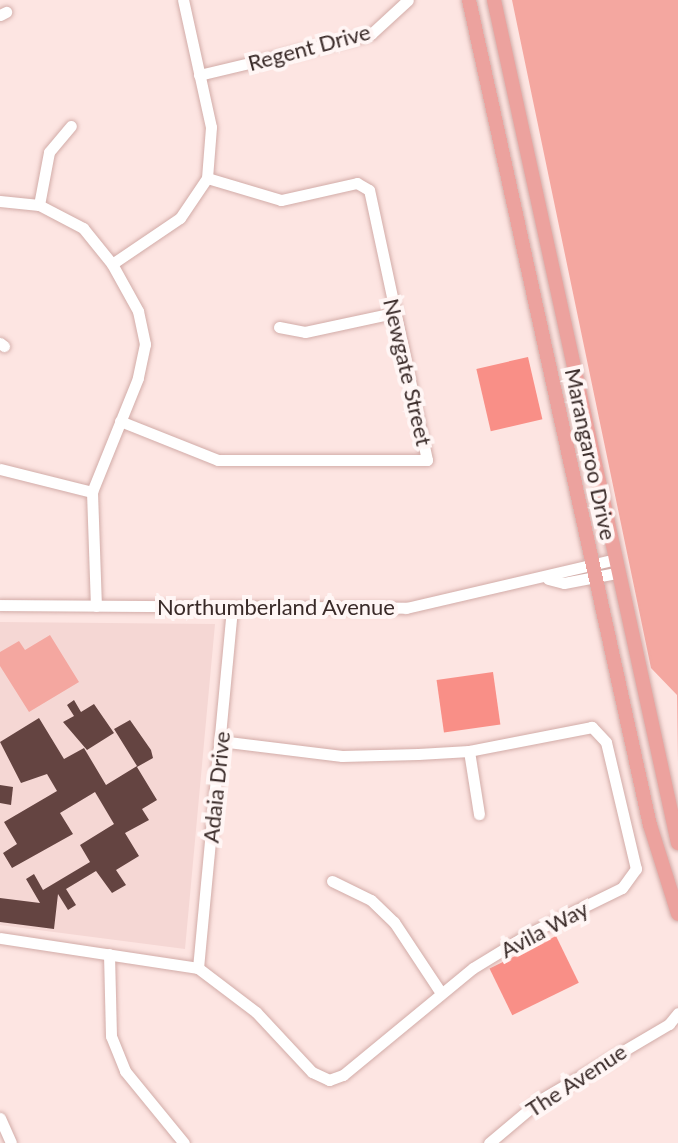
<!DOCTYPE html>
<style>
body{margin:0}
#map{position:relative;width:678px;height:1143px;overflow:hidden;background:#fde5e2;font-family:Lato,sans-serif}
div>[style]{position:absolute}
[style*='--x']{left:calc(var(--x)*1px);top:calc(var(--y)*1px);width:calc(var(--w)*1px);rotate:calc(var(--a)*1deg)}
.built>*{inset:0;background:#f5d7d4}
.green>*{inset:0;background:#f4a7a0}
.water>*{inset:0;background:#f98f87;transform-origin:0 0}
.building>*{inset:0;background:#644441}
.roads{filter:drop-shadow(0 0 2px #d2aca8) drop-shadow(0 0 2px #d2aca8)}
.minor>*{height:11px;margin:-5.5px;padding:0 5.5px;transform-origin:5.5px;border-radius:5.5px;background:#fff}
.major>*{height:14px;margin:-7px;padding:0 7px;transform-origin:7px;border-radius:7px;background:#eca29e}
span{translate:-50% -50%;white-space:nowrap;text-align:center;line-height:1.15;-webkit-text-stroke:8px #fff6f5;paint-order:stroke}
.street-label{font-size:22px;color:#392a28}
</style>
<div id="map">
<div class="built">
<div style="clip-path:polygon(0 622px,215px 624px,185px 949px,0 925px)"></div>
</div>
<div class="green">
<div style="clip-path:polygon(512px 0,678px 0,678px 763px,677px 695px,651px 668px)"></div>
<div style="clip-path:polygon(50px 635px,79px 682px,29px 712px,0 666px,0 652px,19px 641px,25px 650px)"></div>
</div>
<div class="water">
<div style="left:528px;top:357px;width:64px;height:53px;rotate:77deg"></div>
<div style="left:493px;top:672px;width:53px;height:57px;rotate:82deg"></div>
<div style="left:556px;top:936px;width:52px;height:74px;rotate:64deg"></div>
</div>
<div class="building">
<div style="clip-path:polygon(74px 700px,81px 712px,94px 704px,114px 733px,87px 750px,63px 722px,74px 716px,67px 705px)"></div>
<div style="clip-path:polygon(39px 718px,64px 759px,84px 748px,106px 785px,137px 766px,114px 729px,130px 720px,151px 750px,153px 758px,137px 767px,157px 800px,142px 809px,149px 820px,125px 833px,139px 856px,116px 870px,126px 885px,112px 893px,96px 871px,66px 889px,76px 905px,68px 910px,58px 894px,54px 929px,0 922px,0 898px,40px 903px,26px 879px,34px 874px,43px 890px,90px 862px,80px 845px,114px 824px,95px 792px,60px 813px,73px 834px,12px 868px,3px 853px,17px 844px,4px 822px,57px 791px,47px 774px,21px 783px,0 742px)"></div>
<div style="clip-path:polygon(0 785px,13px 787px,11px 805px,0 803px)"></div>
</div>
<div class="roads">
<div class="minor">
<div style="--x:0;--y:15;--w:7;--a:-27"></div>
<div style="--x:199;--y:75;--w:177;--a:-13.4"></div>
<div style="--x:371;--y:34;--w:50;--a:-42.6"></div>
<div style="--x:0;--y:201;--w:39;--a:6"></div>
<div style="--x:39;--y:205;--w:50;--a:27.6"></div>
<div style="--x:83;--y:228;--w:46;--a:51.1"></div>
<div style="--x:112;--y:264;--w:54;--a:61"></div>
<div style="--x:138;--y:311;--w:34;--a:78"></div>
<div style="--x:145;--y:344;--w:35;--a:102"></div>
<div style="--x:138;--y:378;--w:123;--a:112"></div>
<div style="--x:92;--y:492;--w:114;--a:88"></div>
<div style="--x:39;--y:205;--w:54;--a:-79.3"></div>
<div style="--x:49;--y:152;--w:34;--a:-50"></div>
<div style="--x:112;--y:264;--w:82;--a:-34.1"></div>
<div style="--x:180;--y:218;--w:48;--a:-56"></div>
<div style="--x:207;--y:178;--w:51;--a:-85.5"></div>
<div style="--x:211;--y:127;--w:130;--a:-102.4"></div>
<div style="--x:279;--y:327;--w:26;--a:11"></div>
<div style="--x:305;--y:332;--w:91;--a:-12.1"></div>
<div style="--x:0;--y:343;--w:5;--a:37"></div>
<div style="--x:120;--y:421;--w:105;--a:21.7"></div>
<div style="--x:218;--y:460;--w:209;--a:0"></div>
<div style="--x:427;--y:460;--w:276;--a:-102.1"></div>
<div style="--x:369;--y:190;--w:14;--a:-150"></div>
<div style="--x:357;--y:183;--w:78;--a:167.4"></div>
<div style="--x:281;--y:200;--w:77;--a:-163.4"></div>
<div style="--x:0;--y:469;--w:95;--a:14"></div>
<div style="--x:548;--y:579;--w:16;--a:14"></div>
<div style="--x:564;--y:583;--w:53;--a:-10.9"></div>
<div style="--x:0;--y:605;--w:406;--a:0.4"></div>
<div style="--x:406;--y:608;--w:212;--a:-13.1"></div>
<div style="--x:469;--y:751;--w:64;--a:81"></div>
<div style="--x:332;--y:881;--w:43;--a:26"></div>
<div style="--x:371;--y:900;--w:32;--a:44"></div>
<div style="--x:394;--y:922;--w:85;--a:56.5"></div>
<div style="--x:0;--y:938;--w:200;--a:8.6"></div>
<div style="--x:198;--y:968;--w:73;--a:37.2"></div>
<div style="--x:256;--y:1012;--w:82;--a:47"></div>
<div style="--x:312;--y:1072;--w:19;--a:25"></div>
<div style="--x:329;--y:1080;--w:15;--a:-20"></div>
<div style="--x:343;--y:1075;--w:168;--a:-39.5"></div>
<div style="--x:473;--y:968;--w:69;--a:-31.4"></div>
<div style="--x:532;--y:932;--w:100;--a:-26.1"></div>
<div style="--x:622;--y:888;--w:24;--a:-54"></div>
<div style="--x:636;--y:869;--w:130;--a:-103.3"></div>
<div style="--x:606;--y:742;--w:21;--a:-133"></div>
<div style="--x:592;--y:727;--w:125;--a:169"></div>
<div style="--x:469;--y:751;--w:51;--a:176.6"></div>
<div style="--x:418;--y:754;--w:76;--a:178.5"></div>
<div style="--x:342;--y:756;--w:123;--a:-173"></div>
<div style="--x:109;--y:954;--w:82;--a:88.6"></div>
<div style="--x:111;--y:1036;--w:38;--a:68"></div>
<div style="--x:125;--y:1071;--w:93;--a:50.7"></div>
<div style="--x:198;--y:968;--w:363;--a:-84.6"></div>
<div style="--x:0;--y:1118;--w:27;--a:66"></div>
<div style="--x:489;--y:1143;--w:67;--a:-40.1"></div>
<div style="--x:540;--y:1100;--w:150;--a:-30.5"></div>
<div style="--x:669;--y:1024;--w:14;--a:-51"></div>
</div>
<div class="major">
<div style="--x:469;--y:0;--w:845;--a:77.63"></div>
<div style="--x:650;--y:825;--w:93;--a:72.5"></div>
<div style="--x:494;--y:0;--w:863;--a:77.69"></div>
</div>
</div>
<div class="street-label">
<span style="left:309px;top:47px;rotate:-15deg">Regent Drive</span>
<span style="left:408px;top:372px;rotate:77deg">Newgate Street</span>
<span style="left:591px;top:454px;rotate:78deg">Marangaroo Drive</span>
<span style="left:276px;top:607px">Northumberland Avenue</span>
<span style="left:216px;top:787px;rotate:-84deg">Adaia Drive</span>
<span style="left:544px;top:929px;rotate:-28deg">Avila Way</span>
<span style="left:576px;top:1080px;rotate:-33deg">The Avenue</span>
</div>
</div>
